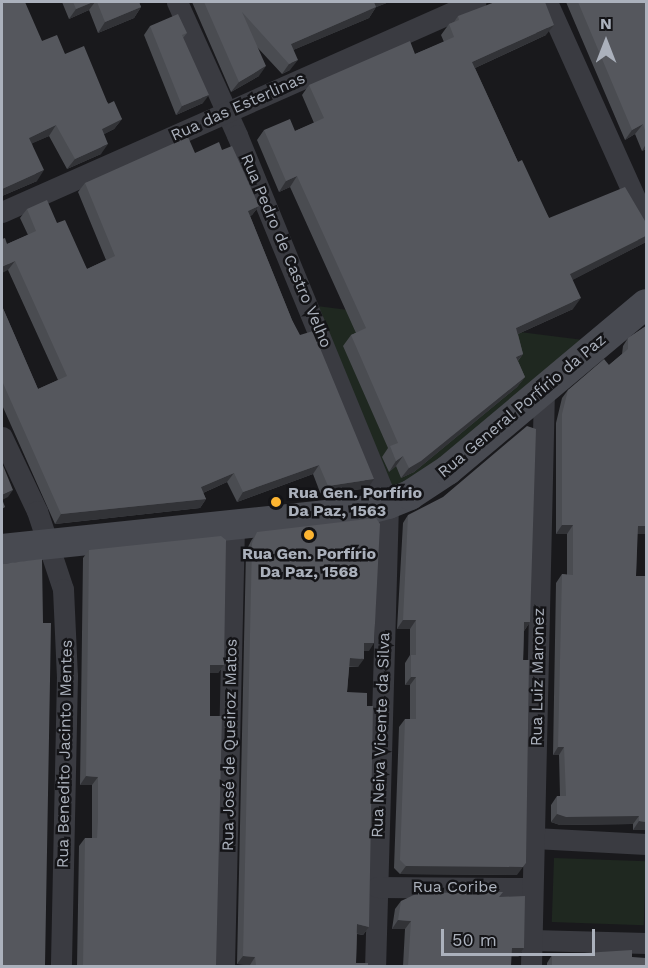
<!DOCTYPE html>
<meta charset="utf-8">
<style>
body{margin:0}
#map{position:relative;width:648px;height:968px;overflow:hidden;background:#19191c;font-family:"Work Sans",sans-serif}
div>[style]{position:absolute}
[style*='--x']{left:calc(var(--x)*1px);top:calc(var(--y)*1px);width:calc(var(--w)*1px);rotate:calc(var(--a)*1deg)}
.green>*{inset:0;background:#1f2820;transform-origin:0 0}
.street>*{height:21px;margin:-10.5px;padding:0 10.5px;transform-origin:10.5px;border-radius:10.5px;background:#3a3b41}
.secondary>*{height:30px;margin:-15px;padding:0 15px;transform-origin:15px;border-radius:15px;background:#484a51}
.wall>*{inset:0;background:#4a4c51}
.shaded-wall>*{inset:0;background:#323337}
.building>*{inset:0;background:#55575d}
.dots>*{width:16px;height:16px;translate:-50% -50%;box-sizing:border-box;border:3px solid #141417;border-radius:50%}
span{translate:-50% -50%;white-space:nowrap;text-align:center;line-height:1.15;-webkit-text-stroke:5px #141417;paint-order:stroke}
.street-label{font-size:16px;color:#abb1bc}
.poi-label{font-size:16px;color:#abb1bc;font-weight:700}
.left{translate:0 -50%;text-align:left}
.frame{position:absolute;inset:0;border:3px solid #abb1bc;pointer-events:none}
.north{position:absolute;left:576px;top:12px;width:60px;height:60px;-webkit-text-stroke:4px #141417;paint-order:stroke;rotate:0deg;font-size:16px;font-weight:700;line-height:24px;text-align:center;color:#abb1bc}
.north::after{content:'';display:block;margin:auto;width:21px;height:27px;background:#abb1bc;clip-path:polygon(50% 0,100% 100%,50% 72%,0 100%)}
.scale{position:absolute;left:441px;top:929px;width:154px;height:27px;box-sizing:border-box;border:3px solid #abb1bc;border-top:0;padding-left:8px;font-size:18px;line-height:21px;white-space:nowrap;color:#abb1bc;-webkit-text-stroke:4px #141417;paint-order:stroke}
</style>
<div id="map">
<div class="green">
<div style="clip-path:polygon(309px 305px,599px 342px,388px 504px)"></div>
<div style="left:554px;top:858px;width:92px;height:64px;rotate:2deg"></div>
</div>
<div class="street">
<div style="--x:177;--y:2;--w:146;--a:65.7"></div>
<div style="--x:237;--y:135;--w:399;--a:67.7"></div>
<div style="--x:388;--y:504;--w:462;--a:91.6"></div>
<div style="--x:547;--y:2;--w:241;--a:65.8"></div>
<div style="--x:2;--y:212;--w:518;--a:-23.94"></div>
<div style="--x:2;--y:437;--w:82;--a:64.7"></div>
<div style="--x:37;--y:511;--w:82;--a:71.6"></div>
<div style="--x:63;--y:589;--w:87;--a:87.4"></div>
<div style="--x:67;--y:676;--w:290;--a:91.2"></div>
<div style="--x:534;--y:838;--w:112;--a:3.1"></div>
<div style="--x:377;--y:887;--w:155;--a:0.4"></div>
<div style="--x:532;--y:940;--w:114;--a:1.5"></div>
<div style="--x:224;--y:966;--w:443;--a:-88.7"></div>
<div style="--x:531;--y:966;--w:579;--a:-88.71"></div>
</div>
<div class="secondary">
<div style="--x:2;--y:549;--w:362;--a:-6"></div>
<div style="--x:362;--y:511;--w:27;--a:-15"></div>
<div style="--x:388;--y:504;--w:24;--a:-22"></div>
<div style="--x:410;--y:495;--w:45;--a:-33.3"></div>
<div style="--x:448;--y:470;--w:258;--a:-40"></div>
</div>
<div class="wall">
<div style="clip-path:polygon(2px 2px,42px 41px,65px 54px,122px 119px,114px 129px,104px 134px,101px 154px,67px 169px,49px 136px,32px 143px,37px 181px,2px 196px)"></div>
<div style="clip-path:polygon(62px 2px,139px 2px,141px 7px,134px 18px,98px 33px,89px 10px,69px 19px)"></div>
<div style="clip-path:polygon(192px 2px,389px 2px,376px 7px,369px 18px,293px 50px,290px 70px,282px 74px,257px 47px,259px 76px,231px 92px)"></div>
<div style="clip-path:polygon(566px 2px,646px 2px,646px 150px,646px 149px,642px 151px,635px 134px,625px 140px)"></div>
<div style="clip-path:polygon(458px 16px,546px 35px,475px 68px,518px 162px,549px 218px,646px 242px,572px 280px,573px 309px,518px 334px,523px 354px,518px 361px,525px 377px,517px 387px,414px 472px,401px 478px,396px 466px,389px 472px,382px 457px,388px 448px,343px 346px,351px 335px,356px 333px,290px 187px,279px 192px,257px 140px,264px 130px,295px 131px,314px 123px,302px 95px,309px 85px,415px 54px,444px 42px,441px 35px,449px 24px,454px 22px)"></div>
<div style="clip-path:polygon(150px 26px,187px 33px,183px 38px,203px 103px,176px 115px,144px 35px)"></div>
<div style="clip-path:polygon(222px 150px,259px 206px,252px 215px,250px 216px,292px 320px,368px 488px,321px 495px,313px 474px,237px 502px,227px 482px,203px 493px,206px 499px,200px 508px,55px 524px,2px 405px,2px 306px,38px 389px,58px 380px,8px 270px,7px 244px,28px 235px,20px 218px,27px 209px,57px 223px,87px 269px,106px 260px,78px 192px,85px 183px,195px 153px)"></div>
<div style="clip-path:polygon(646px 326px,646px 534px,637px 534px,636px 576px,646px 830px,633px 830px,633px 824px,560px 825px,551px 822px,551px 805px,557px 796px,560px 796px,559px 755px,553px 755px,556px 583px,562px 574px,567px 575px,567px 534px,556px 534px,556px 423px,562px 398px,568px 390px,609px 365px,622px 354px,623px 346px,628px 338px)"></div>
<div style="clip-path:polygon(408px 515px,530px 622px,524px 631px,517px 875px,400px 874px,394px 868px,399px 727px,405px 719px,410px 719px,410px 685px,405px 685px,405px 663px,410px 655px,410px 629px,397px 629px,403px 523px)"></div>
<div style="clip-path:polygon(257px 532px,369px 651px,364px 651px,358px 667px,349px 667px,347px 692px,369px 927px,363px 935px,357px 934px,356px 963px,368px 966px,250px 966px,250px 965px,237px 964px,246px 551px,251px 541px)"></div>
<div style="clip-path:polygon(89px 550px,224px 665px,218px 673px,210px 673px,210px 716px,216px 966px,77px 966px,79px 846px,85px 838px,92px 838px,92px 785px,80px 785px,83px 558px)"></div>
<div style="clip-path:polygon(500px 897px,524px 948px,518px 957px,511px 957px,511px 966px,403px 966px,405px 929px,392px 929px,395px 909px,401px 901px)"></div>
<div style="clip-path:polygon(552px 955px,632px 957px,646px 966px,547px 966px,547px 963px)"></div>
</div>
<div class="shaded-wall">
<div style="clip-path:polygon(93px 2px,95px 2px,89px 10px,69px 19px,76px 9px)"></div>
<div style="clip-path:polygon(374px 2px,389px 2px,367px 11px)"></div>
<div style="clip-path:polygon(141px 7px,134px 18px,98px 33px,105px 22px)"></div>
<div style="clip-path:polygon(376px 7px,369px 18px,284px 54px,291px 44px)"></div>
<div style="clip-path:polygon(554px 25px,546px 35px,464px 73px,472px 62px)"></div>
<div style="clip-path:polygon(298px 60px,290px 70px,282px 74px,289px 64px)"></div>
<div style="clip-path:polygon(266px 66px,259px 76px,231px 92px,239px 82px)"></div>
<div style="clip-path:polygon(209px 95px,203px 103px,176px 115px,182px 106px)"></div>
<div style="clip-path:polygon(122px 119px,114px 129px,95px 139px,102px 129px)"></div>
<div style="clip-path:polygon(643px 124px,635px 134px,625px 140px,632px 130px)"></div>
<div style="clip-path:polygon(56px 125px,49px 136px,22px 148px,29px 138px)"></div>
<div style="clip-path:polygon(108px 144px,101px 154px,67px 169px,75px 159px)"></div>
<div style="clip-path:polygon(646px 144px,646px 149px,642px 151px)"></div>
<div style="clip-path:polygon(44px 170px,37px 181px,2px 196px,2px 189px)"></div>
<div style="clip-path:polygon(297px 176px,290px 187px,279px 192px,286px 181px)"></div>
<div style="clip-path:polygon(259px 206px,252px 215px,242px 220px,248px 211px)"></div>
<div style="clip-path:polygon(646px 236px,646px 242px,563px 285px,570px 274px)"></div>
<div style="clip-path:polygon(15px 261px,8px 270px,2px 273px,2px 267px)"></div>
<div style="clip-path:polygon(581px 298px,573px 309px,509px 338px,516px 328px)"></div>
<div style="clip-path:polygon(523px 354px,515px 364px,516px 357px)"></div>
<div style="clip-path:polygon(525px 377px,517px 387px,414px 472px,401px 478px,409px 468px)"></div>
<div style="clip-path:polygon(403px 456px,396px 466px,389px 472px,396px 461px)"></div>
<div style="clip-path:polygon(319px 465px,313px 474px,237px 502px,243px 492px)"></div>
<div style="clip-path:polygon(234px 473px,227px 482px,194px 497px,201px 487px)"></div>
<div style="clip-path:polygon(374px 479px,368px 488px,321px 495px,328px 486px)"></div>
<div style="clip-path:polygon(13px 490px,8px 497px,2px 500px,2px 495px)"></div>
<div style="clip-path:polygon(206px 499px,200px 508px,55px 524px,61px 514px)"></div>
<div style="clip-path:polygon(562px 525px,573px 525px,567px 534px,556px 534px)"></div>
<div style="clip-path:polygon(638px 526px,646px 526px,646px 534px,632px 534px)"></div>
<div style="clip-path:polygon(403px 620px,416px 620px,410px 629px,397px 629px)"></div>
<div style="clip-path:polygon(524px 622px,530px 622px,524px 631px)"></div>
<div style="clip-path:polygon(364px 643px,374px 643px,369px 651px,358px 651px)"></div>
<div style="clip-path:polygon(350px 658px,364px 659px,358px 667px,344px 666px)"></div>
<div style="clip-path:polygon(210px 665px,224px 665px,218px 673px,205px 673px)"></div>
<div style="clip-path:polygon(411px 677px,416px 677px,410px 685px,405px 685px)"></div>
<div style="clip-path:polygon(558px 747px,564px 747px,559px 755px,553px 755px)"></div>
<div style="clip-path:polygon(86px 776px,98px 777px,92px 785px,80px 785px)"></div>
<div style="clip-path:polygon(557px 814px,639px 816px,633px 824px,560px 825px,551px 822px)"></div>
<div style="clip-path:polygon(639px 821px,646px 822px,646px 830px,633px 830px)"></div>
<div style="clip-path:polygon(526px 863px,517px 875px,400px 874px,406px 866px)"></div>
<div style="clip-path:polygon(398px 920px,411px 921px,405px 929px,392px 929px)"></div>
<div style="clip-path:polygon(357px 924px,369px 927px,363px 935px,351px 932px)"></div>
<div style="clip-path:polygon(512px 948px,524px 948px,518px 957px,506px 957px)"></div>
<div style="clip-path:polygon(243px 956px,255px 957px,250px 965px,237px 964px)"></div>
</div>
<div class="building">
<div style="clip-path:polygon(2px 2px,25px 2px,42px 41px,57px 35px,65px 54px,84px 46px,108px 104px,114px 101px,122px 119px,102px 129px,108px 144px,75px 159px,56px 125px,29px 138px,44px 170px,2px 189px)"></div>
<div style="clip-path:polygon(73px 2px,93px 2px,76px 9px)"></div>
<div style="clip-path:polygon(97px 2px,139px 2px,141px 7px,105px 22px)"></div>
<div style="clip-path:polygon(204px 2px,374px 2px,376px 7px,291px 44px,298px 60px,289px 64px,242px 12px,266px 66px,239px 82px)"></div>
<div style="clip-path:polygon(495px 2px,545px 2px,554px 25px,472px 62px,518px 162px,522px 160px,549px 218px,625px 187px,645px 221px,646px 222px,646px 236px,570px 274px,581px 298px,516px 328px,523px 354px,516px 357px,525px 377px,421px 461px,409px 468px,403px 456px,396px 461px,390px 446px,398px 443px,351px 335px,366px 328px,297px 176px,286px 181px,264px 130px,290px 119px,295px 131px,324px 118px,309px 85px,410px 41px,415px 54px,454px 37px,449px 24px,459px 20px,458px 16px)"></div>
<div style="clip-path:polygon(578px 2px,646px 2px,646px 134px,643px 124px,632px 130px)"></div>
<div style="clip-path:polygon(178px 14px,187px 33px,182px 35px,209px 95px,182px 106px,150px 26px)"></div>
<div style="clip-path:polygon(188px 137px,195px 153px,219px 142px,222px 150px,232px 146px,259px 206px,248px 211px,292px 320px,300px 335px,313px 331px,374px 479px,328px 486px,319px 465px,243px 492px,234px 473px,201px 487px,206px 499px,61px 514px,2px 381px,2px 306px,38px 389px,67px 376px,15px 261px,2px 267px,2px 239px,5px 238px,7px 244px,36px 231px,27px 209px,47px 200px,57px 223px,65px 220px,87px 269px,115px 256px,85px 183px)"></div>
<div style="clip-path:polygon(646px 326px,646px 526px,638px 526px,636px 576px,646px 576px,646px 822px,639px 821px,639px 816px,566px 817px,557px 814px,557px 796px,566px 796px,564px 747px,558px 747px,562px 574px,573px 575px,573px 525px,562px 525px,562px 414px,568px 390px,604px 359px,609px 365px,628px 349px,628px 338px)"></div>
<div style="clip-path:polygon(527px 426px,536px 429px,530px 622px,524px 622px,523px 660px,529px 660px,526px 863px,523px 867px,406px 866px,400px 860px,405px 719px,416px 719px,416px 677px,411px 677px,411px 655px,416px 655px,416px 620px,403px 620px,408px 515px,443px 497px)"></div>
<div style="clip-path:polygon(2px 463px,13px 490px,2px 495px)"></div>
<div style="clip-path:polygon(2px 499px,5px 507px,2px 509px)"></div>
<div style="clip-path:polygon(376px 518px,380px 524px,374px 643px,364px 643px,364px 659px,350px 658px,347px 692px,367px 693px,367px 706px,373px 706px,369px 927px,357px 924px,356px 963px,368px 963px,368px 966px,256px 966px,255px 957px,243px 956px,252px 543px,257px 532px)"></div>
<div style="clip-path:polygon(221px 536px,226px 540px,224px 665px,210px 665px,210px 716px,222px 716px,216px 966px,83px 966px,85px 838px,97px 838px,98px 820px,98px 777px,86px 776px,89px 550px)"></div>
<div style="clip-path:polygon(42px 559px,43px 623px,51px 623px,45px 966px,2px 966px,2px 564px)"></div>
<div style="clip-path:polygon(503px 892px,499px 897px,525px 896px,524px 948px,512px 948px,511px 966px,408px 966px,411px 921px,398px 920px,401px 901px,418px 893px)"></div>
<div style="clip-path:polygon(632px 950px,632px 957px,646px 958px,646px 966px,552px 966px,552px 955px)"></div>
</div>
<div class="dots">
<div style="left:276px;top:502px;background:#fdb531"></div>
<div style="left:309px;top:535px;background:#fdb531"></div>
</div>
<div class="street-label">
<span style="left:238px;top:107px;rotate:-24deg">Rua das Esterlinas</span>
<span style="left:286px;top:251px;rotate:67deg">Rua Pedro de Castro Velho</span>
<span style="left:522px;top:406px;rotate:-40deg">Rua General Porfírio da Paz</span>
<span style="left:538px;top:677px;rotate:-89deg">Rua Luiz Maronez</span>
<span style="left:381px;top:735px;rotate:-88deg">Rua Neiva Vicente da Silva</span>
<span style="left:230px;top:745px;rotate:-89deg">Rua José de Queiroz Matos</span>
<span style="left:65px;top:754px;rotate:-89deg">Rua Benedito Jacinto Mentes</span>
<span style="left:455px;top:887px">Rua Coribe</span>
</div>
<div class="poi-label">
<span class="left" style="left:288px;top:502px">Rua Gen. Porfírio<br>Da Paz, 1563</span>
<span style="left:309px;top:563px">Rua Gen. Porfírio<br>Da Paz, 1568</span>
</div>
<div class="frame"></div>
<div class="north">N</div>
<div class="scale">50 m</div>
</div>
